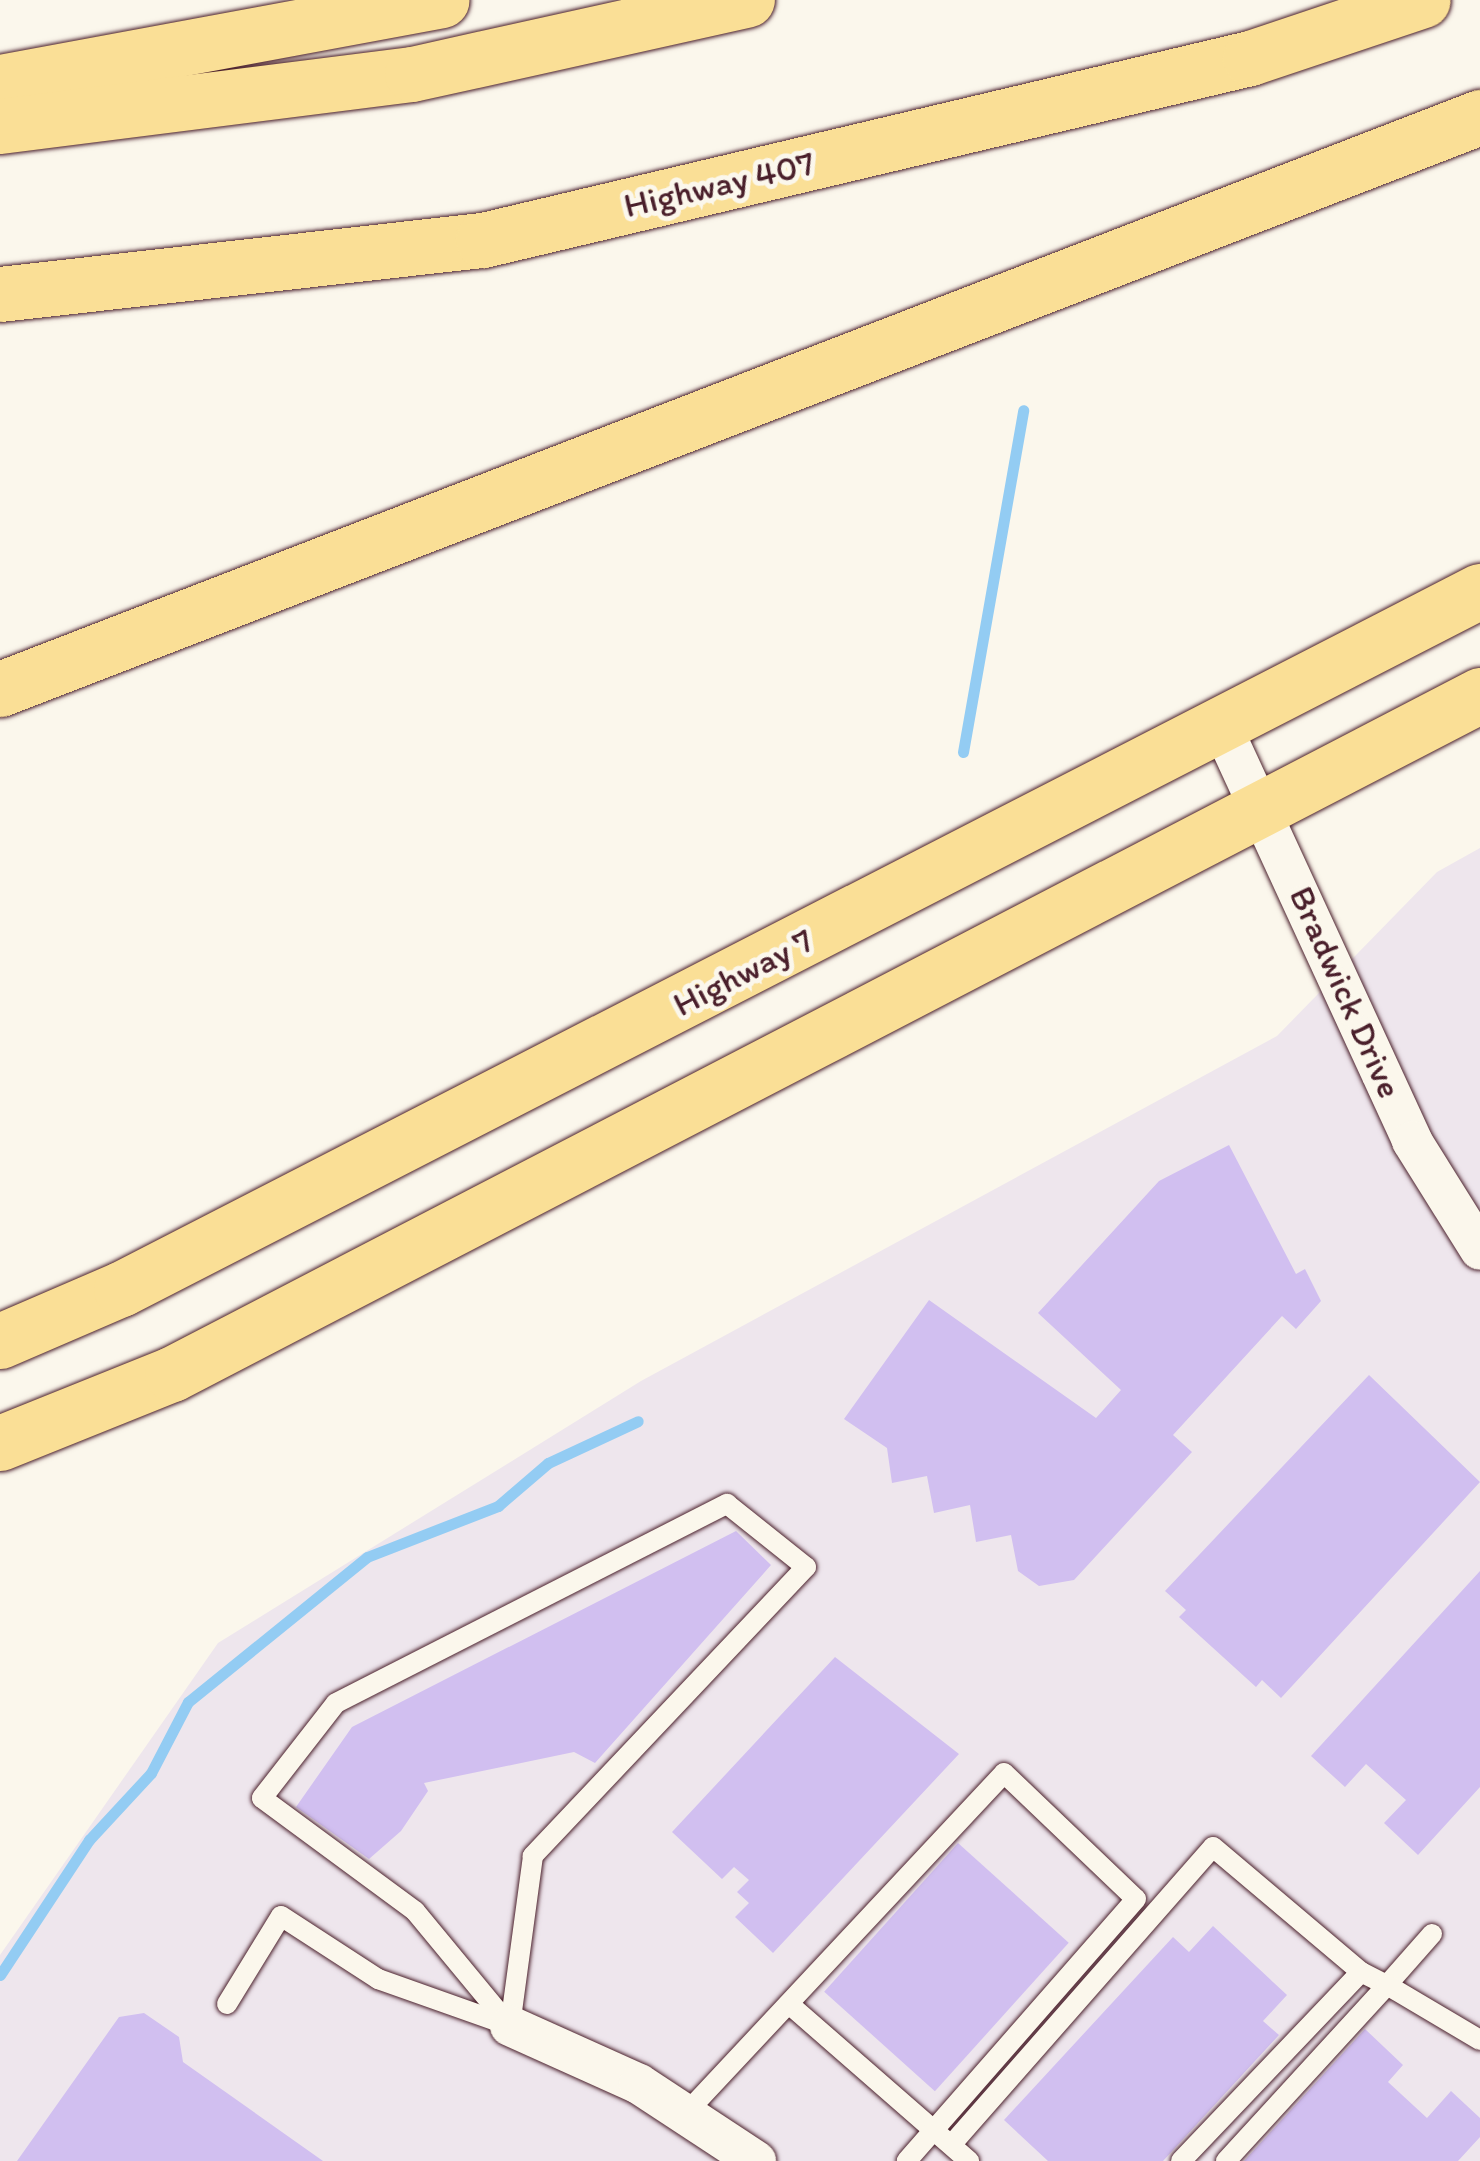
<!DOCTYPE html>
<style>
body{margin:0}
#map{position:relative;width:1480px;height:2161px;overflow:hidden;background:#fbf7ec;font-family:Itim,sans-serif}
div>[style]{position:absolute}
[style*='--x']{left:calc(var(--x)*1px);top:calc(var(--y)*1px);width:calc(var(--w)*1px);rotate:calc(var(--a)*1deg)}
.built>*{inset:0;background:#eee6ed}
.stream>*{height:11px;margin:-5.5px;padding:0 5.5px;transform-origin:5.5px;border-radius:5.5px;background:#93ccf3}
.building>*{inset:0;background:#d1bff0;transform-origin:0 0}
.roads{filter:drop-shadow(0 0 2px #4a1f2b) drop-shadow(0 0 2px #4a1f2b)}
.service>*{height:20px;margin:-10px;padding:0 10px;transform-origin:10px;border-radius:10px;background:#fbf7ec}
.minor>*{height:40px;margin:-20px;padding:0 20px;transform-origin:20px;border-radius:20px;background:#fbf7ec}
.primary>*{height:55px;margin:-27.5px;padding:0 27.5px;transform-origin:27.5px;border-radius:27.5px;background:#fadf96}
.motorway>*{height:55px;margin:-27.5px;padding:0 27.5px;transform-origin:27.5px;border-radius:27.5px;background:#fadf96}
span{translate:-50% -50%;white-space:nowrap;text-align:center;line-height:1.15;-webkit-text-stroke:10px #fbf7ec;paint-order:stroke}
.street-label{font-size:35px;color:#4a1f2b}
</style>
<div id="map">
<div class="built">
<div style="clip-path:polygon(1480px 848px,1480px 2161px,0 2161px,0 1955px,218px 1643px,641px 1381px,1277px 1036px,1437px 872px)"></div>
</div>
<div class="stream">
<div style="--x:963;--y:752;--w:347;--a:-80"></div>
<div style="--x:0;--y:1975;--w:162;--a:-56.6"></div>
<div style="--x:89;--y:1840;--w:91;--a:-47.2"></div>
<div style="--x:151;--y:1773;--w:80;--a:-62.5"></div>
<div style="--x:188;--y:1702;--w:230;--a:-39"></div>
<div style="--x:367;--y:1557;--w:141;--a:-21.3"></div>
<div style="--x:498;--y:1506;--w:66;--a:-40.7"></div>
<div style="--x:548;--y:1463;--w:99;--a:-25"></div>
</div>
<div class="building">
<div style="clip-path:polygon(1229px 1145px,1296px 1274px,1305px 1269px,1321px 1301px,1296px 1329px,1282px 1316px,1173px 1435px,1192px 1452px,1074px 1580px,1039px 1586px,1018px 1571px,1011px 1535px,976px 1542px,970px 1505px,934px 1513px,927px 1476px,892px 1483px,887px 1448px,844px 1419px,929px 1300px,1096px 1418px,1121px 1390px,1038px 1313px,1159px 1181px)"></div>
<div style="clip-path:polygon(1369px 1375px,1480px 1482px,1281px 1698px,1262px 1680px,1256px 1687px,1179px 1617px,1186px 1610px,1165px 1591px)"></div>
<div style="clip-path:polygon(736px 1531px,771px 1565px,595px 1763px,574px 1752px,424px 1783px,428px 1791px,401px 1831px,369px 1859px,296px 1807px,352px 1727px)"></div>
<div style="clip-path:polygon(1480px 1571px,1480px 1787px,1418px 1855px,1384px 1823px,1406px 1800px,1366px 1764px,1345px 1787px,1311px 1756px)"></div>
<div style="clip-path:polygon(835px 1657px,959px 1754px,773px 1953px,735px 1917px,749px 1903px,737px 1892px,749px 1880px,734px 1867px,722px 1879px,672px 1832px)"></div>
<div style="left:958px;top:1843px;width:149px;height:200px;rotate:42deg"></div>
<div style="clip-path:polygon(1213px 1926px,1287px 1995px,1263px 2021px,1279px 2035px,1163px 2161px,1048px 2161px,1004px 2120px,1173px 1937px,1189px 1952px)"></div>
<div style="clip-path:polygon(144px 2013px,179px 2037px,183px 2062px,323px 2161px,17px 2161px,119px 2017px)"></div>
<div style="clip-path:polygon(1365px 2029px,1403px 2065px,1388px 2082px,1427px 2118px,1451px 2091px,1480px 2118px,1480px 2137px,1458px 2161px,1244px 2161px)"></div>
</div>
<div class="roads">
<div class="service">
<div style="--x:727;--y:1504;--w:101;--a:38.6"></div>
<div style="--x:806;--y:1567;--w:398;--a:133.4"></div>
<div style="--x:533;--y:1856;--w:172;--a:97.7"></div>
<div style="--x:510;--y:2026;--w:149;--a:-129.6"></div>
<div style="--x:415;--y:1911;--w:190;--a:-143.6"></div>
<div style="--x:262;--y:1798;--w:120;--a:-52.1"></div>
<div style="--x:336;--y:1703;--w:439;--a:-27"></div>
<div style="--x:1361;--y:1972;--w:29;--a:27"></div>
<div style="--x:1387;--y:1985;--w:68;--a:-48.6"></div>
<div style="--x:227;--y:2004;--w:103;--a:-58.5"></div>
<div style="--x:281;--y:1916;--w:116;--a:33"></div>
<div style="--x:378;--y:1979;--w:138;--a:19.5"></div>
<div style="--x:789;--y:2004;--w:239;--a:41.1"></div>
<div style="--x:687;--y:2112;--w:464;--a:-46.9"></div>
<div style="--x:1004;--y:1773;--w:182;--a:43.7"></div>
<div style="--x:1136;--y:1899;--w:348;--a:131.2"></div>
<div style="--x:952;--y:2144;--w:395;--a:-48.7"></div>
<div style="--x:1213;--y:1847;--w:194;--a:40.2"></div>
<div style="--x:1361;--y:1972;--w:261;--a:133.6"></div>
<div style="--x:1226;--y:2161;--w:239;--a:-47.5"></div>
<div style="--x:1387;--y:1985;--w:108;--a:30.6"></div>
</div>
<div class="minor">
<div style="--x:1222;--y:727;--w:456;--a:65.3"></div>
<div style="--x:1412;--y:1141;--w:128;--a:58"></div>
<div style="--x:510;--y:2026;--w:141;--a:24.2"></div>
<div style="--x:639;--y:2084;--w:140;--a:33.3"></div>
</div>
<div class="primary">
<div style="--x:0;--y:1341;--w:132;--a:-23.3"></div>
<div style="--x:121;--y:1289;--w:1528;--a:-27.19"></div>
<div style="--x:0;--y:1443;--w:185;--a:-21.9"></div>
<div style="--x:172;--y:1374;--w:1474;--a:-27.43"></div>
</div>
<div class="motorway">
<div style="--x:0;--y:82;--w:449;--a:-10.5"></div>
<div style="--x:0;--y:126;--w:415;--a:-7.2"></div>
<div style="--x:412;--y:74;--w:343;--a:-12.5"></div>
<div style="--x:0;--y:294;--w:486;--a:-6.4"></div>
<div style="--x:483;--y:240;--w:788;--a:-13.35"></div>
<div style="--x:1250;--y:58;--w:182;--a:-18.5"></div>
<div style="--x:0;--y:689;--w:1587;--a:-21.13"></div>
</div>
</div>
<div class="street-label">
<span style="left:719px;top:184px;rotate:-13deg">Highway 407</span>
<span style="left:743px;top:972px;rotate:-27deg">Highway 7</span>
<span style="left:1346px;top:992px;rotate:66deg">Bradwick Drive</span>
</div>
</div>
